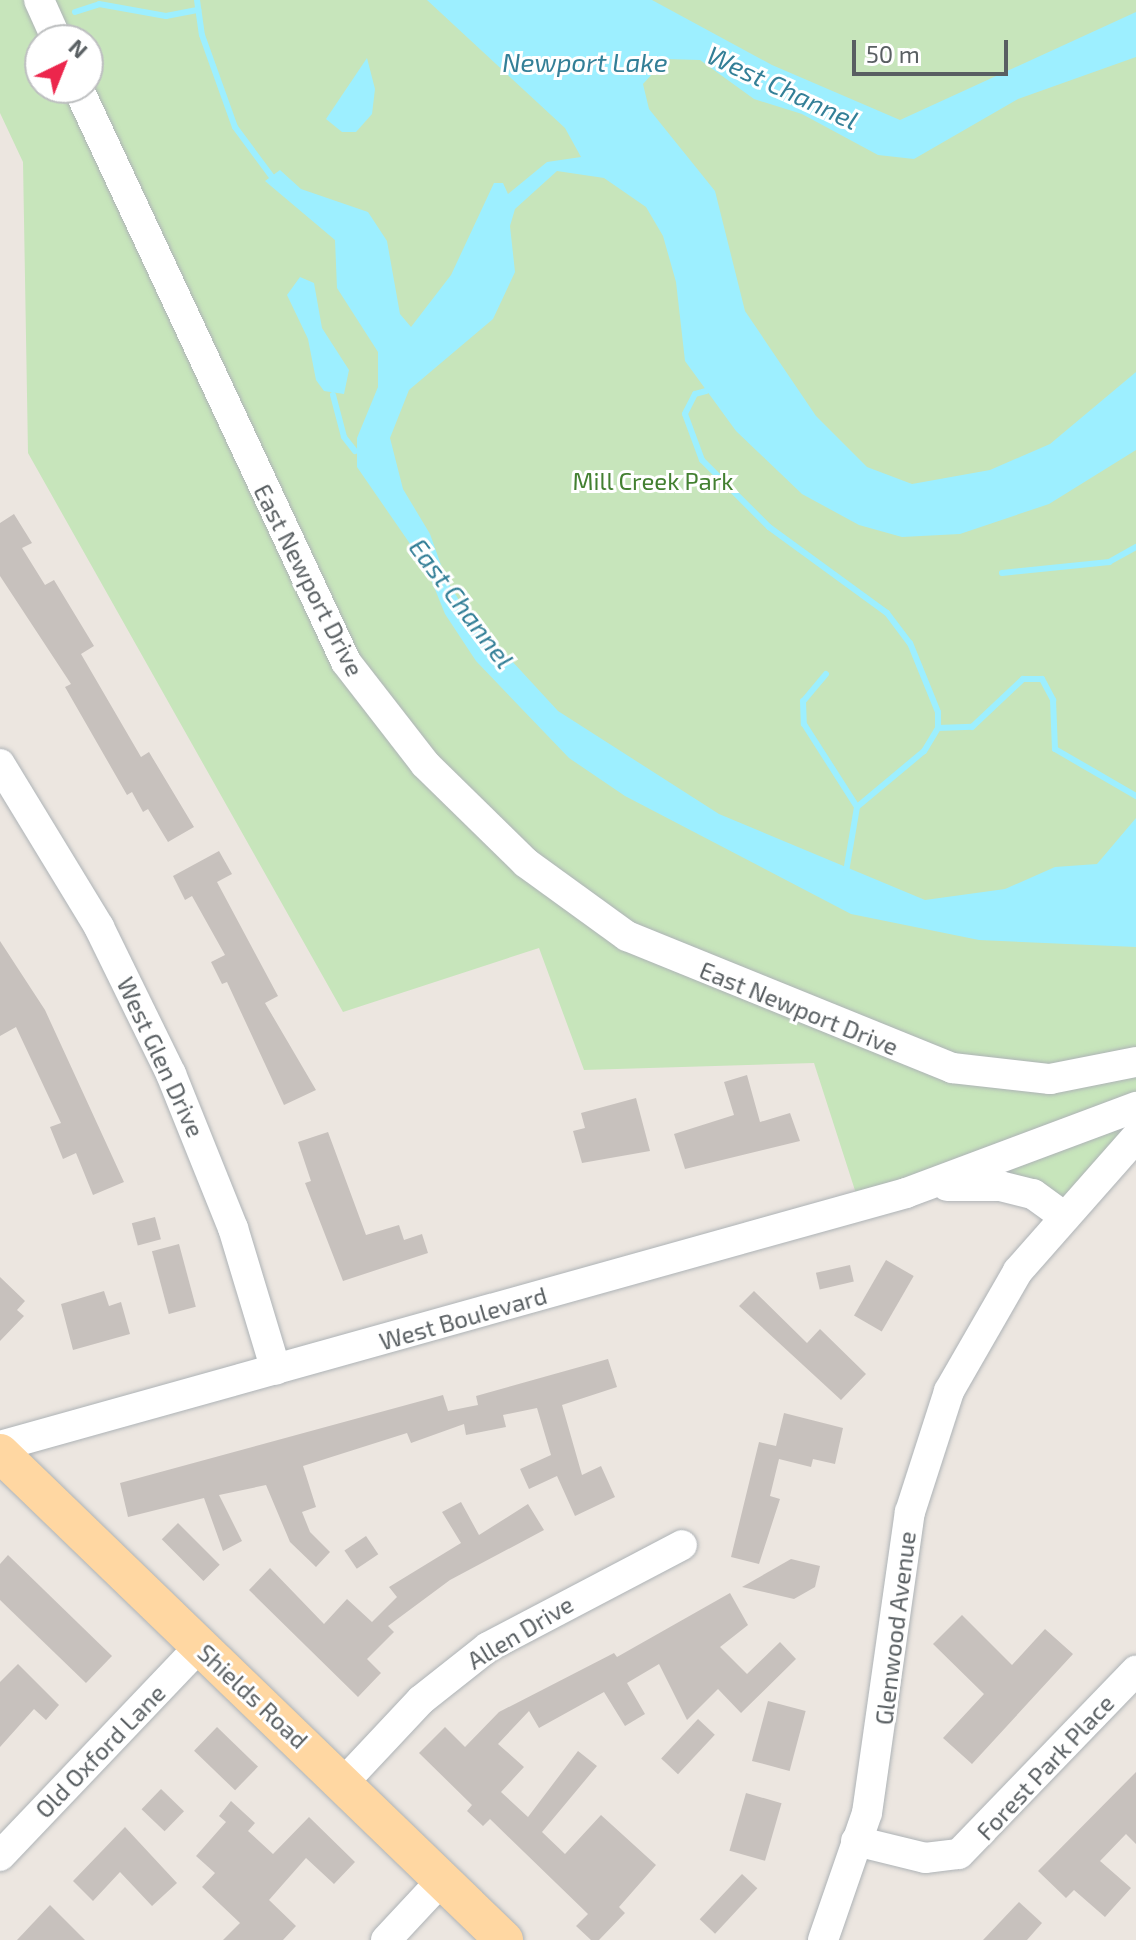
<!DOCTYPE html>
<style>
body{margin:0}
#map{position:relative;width:1136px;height:1940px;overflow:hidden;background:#ece6e0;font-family:"Exo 2",sans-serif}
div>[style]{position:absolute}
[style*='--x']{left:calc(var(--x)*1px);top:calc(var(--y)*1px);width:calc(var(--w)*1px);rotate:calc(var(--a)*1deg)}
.green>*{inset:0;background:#c7e5bb}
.water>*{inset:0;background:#9defff}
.stream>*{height:6px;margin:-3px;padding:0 3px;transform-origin:3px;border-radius:3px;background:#9defff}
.building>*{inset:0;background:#c7c1bd;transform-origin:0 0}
.roads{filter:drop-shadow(0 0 2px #aeb3b6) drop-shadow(0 0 2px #aeb3b6)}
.minor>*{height:30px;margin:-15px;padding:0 15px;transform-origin:15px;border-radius:15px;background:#fff}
.major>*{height:38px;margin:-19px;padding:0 19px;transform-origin:19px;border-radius:19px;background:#ffd7a2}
span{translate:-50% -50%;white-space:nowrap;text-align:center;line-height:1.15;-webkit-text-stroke:6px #fff;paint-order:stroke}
.park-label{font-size:24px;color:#438031}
.street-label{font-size:24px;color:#595f62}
.water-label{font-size:26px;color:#337f97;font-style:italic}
.north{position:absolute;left:24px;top:24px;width:80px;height:80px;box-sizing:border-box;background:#fff;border:2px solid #bdbfc0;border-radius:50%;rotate:43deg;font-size:22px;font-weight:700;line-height:32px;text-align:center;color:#595f62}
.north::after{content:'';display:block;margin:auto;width:28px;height:36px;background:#ec264c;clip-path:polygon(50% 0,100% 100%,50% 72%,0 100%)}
.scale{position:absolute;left:852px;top:40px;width:156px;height:36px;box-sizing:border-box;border:4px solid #595f62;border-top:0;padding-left:10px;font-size:24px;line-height:28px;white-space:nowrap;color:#595f62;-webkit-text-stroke:6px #fff;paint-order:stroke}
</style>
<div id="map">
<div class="green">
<div style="clip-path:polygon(evenodd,0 0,1136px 0,1136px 1137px,1062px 1215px,999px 1186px,860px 1206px,814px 1063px,584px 1070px,539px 948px,343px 1012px,28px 453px,23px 162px,0 113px,0 0,40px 40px,88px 40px,88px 88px,40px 88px,40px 40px)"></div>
</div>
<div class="water">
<div style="clip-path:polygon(427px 0,652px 0,772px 65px,900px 120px,1136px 12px,1136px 57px,1018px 99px,914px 159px,878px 155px,802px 114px,754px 99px,700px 60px,666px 59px,643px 84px,649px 109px,715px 191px,745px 311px,816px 416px,867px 467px,912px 484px,990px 470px,1050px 444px,1136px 372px,1136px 450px,1049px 504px,960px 534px,902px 537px,859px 525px,802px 494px,736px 431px,685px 361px,676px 282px,663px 236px,646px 207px,604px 178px,557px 171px,515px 209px,510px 226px,515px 272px,493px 319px,409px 390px,390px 438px,403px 489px,430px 534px,446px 579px,465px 610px,558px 711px,719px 814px,925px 900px,1005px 889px,1055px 867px,1097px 864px,1136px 818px,1136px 947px,979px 940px,851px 914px,625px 796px,569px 758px,476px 661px,445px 614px,426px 567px,357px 467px,357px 438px,378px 387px,378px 352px,337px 288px,335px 240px,265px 181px,280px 170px,301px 189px,368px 212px,387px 241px,400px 314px,411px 327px,451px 275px,494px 183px,503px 183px,508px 194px,547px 162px,581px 157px,565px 128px)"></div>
<div style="clip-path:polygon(367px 58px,375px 89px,372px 114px,356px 132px,342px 132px,326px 119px)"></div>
<div style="clip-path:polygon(300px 277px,314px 283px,322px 328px,349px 370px,344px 394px,324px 391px,316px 380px,308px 339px,287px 295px)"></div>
</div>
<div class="stream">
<div style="--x:197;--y:0;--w:35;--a:82"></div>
<div style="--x:202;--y:35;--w:98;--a:70.3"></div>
<div style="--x:235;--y:127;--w:67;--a:53.5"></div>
<div style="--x:75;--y:12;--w:25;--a:-18"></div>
<div style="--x:99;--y:4;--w:68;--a:10.2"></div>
<div style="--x:166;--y:16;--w:33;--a:-11"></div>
<div style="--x:706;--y:391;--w:11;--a:165"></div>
<div style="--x:695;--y:394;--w:22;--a:117"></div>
<div style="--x:685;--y:414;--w:49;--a:69.7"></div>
<div style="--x:702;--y:460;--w:95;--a:45"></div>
<div style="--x:769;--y:527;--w:146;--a:36.1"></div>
<div style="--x:887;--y:613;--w:38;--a:53"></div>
<div style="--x:910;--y:643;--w:74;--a:67.9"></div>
<div style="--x:938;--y:712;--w:16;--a:90"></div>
<div style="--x:938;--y:728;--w:27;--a:121"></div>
<div style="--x:924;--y:751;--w:87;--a:140.1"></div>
<div style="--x:857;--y:807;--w:66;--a:99.6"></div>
<div style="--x:333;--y:395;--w:43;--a:75.3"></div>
<div style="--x:344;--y:437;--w:18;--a:52"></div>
<div style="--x:1002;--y:573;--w:108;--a:-5.9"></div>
<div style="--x:1109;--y:562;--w:31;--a:-29"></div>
<div style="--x:826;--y:674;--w:35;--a:130"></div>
<div style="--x:803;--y:701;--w:23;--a:88"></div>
<div style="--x:804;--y:724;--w:98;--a:57.4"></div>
<div style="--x:938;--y:728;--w:34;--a:-2"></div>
<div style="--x:972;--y:727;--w:70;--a:-43.3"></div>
<div style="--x:1023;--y:679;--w:19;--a:0"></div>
<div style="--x:1042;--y:679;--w:24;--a:62"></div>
<div style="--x:1053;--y:700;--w:49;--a:87.7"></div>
<div style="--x:1055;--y:749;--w:94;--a:30.1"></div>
</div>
<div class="building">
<div style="clip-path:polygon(14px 514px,32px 543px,22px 548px,45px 585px,54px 580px,94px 646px,81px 654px,141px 757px,149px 752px,194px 827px,168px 842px,148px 809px,143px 812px,132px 792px,127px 795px,65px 687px,71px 684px,0 576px,0 523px)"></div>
<div style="clip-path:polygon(219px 851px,232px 874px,217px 882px,278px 996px,265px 1003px,316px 1090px,284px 1105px,227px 982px,222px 984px,211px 962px,225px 955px,192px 896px,185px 900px,173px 876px)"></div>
<div style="clip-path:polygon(0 941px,45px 1010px,124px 1182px,93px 1195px,76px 1153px,63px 1159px,50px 1127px,61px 1123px,16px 1027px,0 1036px)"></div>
<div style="clip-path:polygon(747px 1075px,760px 1122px,790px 1113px,800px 1141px,685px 1169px,674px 1134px,734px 1115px,724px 1082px)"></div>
<div style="clip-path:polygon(636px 1098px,650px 1151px,582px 1163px,573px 1131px,585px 1128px,581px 1113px)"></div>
<div style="clip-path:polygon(328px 1132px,366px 1235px,399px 1225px,404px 1240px,422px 1234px,428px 1253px,343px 1281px,305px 1183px,311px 1181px,298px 1142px)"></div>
<div style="left:155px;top:1217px;width:23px;height:24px;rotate:75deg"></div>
<div style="left:179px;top:1244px;width:65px;height:28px;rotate:75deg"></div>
<div style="left:886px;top:1260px;width:32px;height:64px;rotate:30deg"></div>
<div style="left:850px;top:1265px;width:17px;height:35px;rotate:77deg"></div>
<div style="clip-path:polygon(0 1277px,25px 1301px,17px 1310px,24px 1316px,0 1341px)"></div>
<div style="clip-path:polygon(104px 1291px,109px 1306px,121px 1302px,130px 1334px,73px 1350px,61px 1304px)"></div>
<div style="clip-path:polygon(754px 1291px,807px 1343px,820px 1329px,866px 1374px,841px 1400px,739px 1306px)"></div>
<div style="clip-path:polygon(608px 1359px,617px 1387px,562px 1405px,582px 1475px,601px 1466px,615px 1497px,575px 1516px,557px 1476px,529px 1489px,520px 1469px,551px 1455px,537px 1408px,503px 1415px,506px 1427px,466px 1435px,464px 1424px,411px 1443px,407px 1433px,303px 1466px,316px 1507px,302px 1512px,310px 1532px,330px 1552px,316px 1567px,290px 1542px,266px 1485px,219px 1495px,242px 1541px,223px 1551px,204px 1498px,128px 1517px,120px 1483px,443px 1395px,448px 1411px,478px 1405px,476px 1396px)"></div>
<div style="clip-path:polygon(784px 1413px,843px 1428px,835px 1464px,813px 1459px,811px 1467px,779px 1459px,770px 1496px,780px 1499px,759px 1564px,731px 1557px,759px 1442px,776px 1446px)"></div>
<div style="clip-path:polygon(461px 1502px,479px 1535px,528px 1504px,544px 1530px,450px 1580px,388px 1626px,394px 1632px,367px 1659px,381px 1673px,358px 1697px,249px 1590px,270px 1568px,324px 1624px,347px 1599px,372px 1622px,397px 1597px,389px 1587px,461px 1543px,442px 1512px)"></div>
<div style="left:178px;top:1523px;width:59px;height:23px;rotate:45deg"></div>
<div style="left:366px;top:1536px;width:22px;height:26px;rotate:56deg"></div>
<div style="clip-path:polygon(8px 1555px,112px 1656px,86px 1683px,0 1600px,0 1564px)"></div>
<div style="clip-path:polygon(791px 1559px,820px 1566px,815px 1587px,794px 1599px,742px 1587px)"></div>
<div style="clip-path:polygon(730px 1593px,748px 1625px,720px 1647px,747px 1674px,780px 1642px,796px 1659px,741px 1713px,718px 1689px,687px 1720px,659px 1664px,627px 1683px,645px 1714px,625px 1726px,604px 1692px,539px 1728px,529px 1711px,498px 1744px,524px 1767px,501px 1792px,528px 1817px,578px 1751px,597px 1766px,542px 1832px,565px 1854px,601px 1815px,656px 1865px,619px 1907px,625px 1913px,599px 1940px,591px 1940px,576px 1926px,588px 1914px,490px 1819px,483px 1826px,467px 1811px,472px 1805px,419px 1753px,445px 1727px,465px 1747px,499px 1712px,614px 1653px,617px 1657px)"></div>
<div style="clip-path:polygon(962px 1615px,1012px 1665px,1045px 1629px,1073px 1654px,972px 1764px,943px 1738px,984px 1694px,933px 1644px)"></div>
<div style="clip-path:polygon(18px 1664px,59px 1705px,46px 1720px,34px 1709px,0 1747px,0 1682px)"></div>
<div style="left:768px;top:1701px;width:39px;height:62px;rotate:15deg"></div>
<div style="left:698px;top:1719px;width:23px;height:54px;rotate:43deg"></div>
<div style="left:217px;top:1727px;width:57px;height:33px;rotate:44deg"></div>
<div style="clip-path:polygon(1136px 1772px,1136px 1844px,1126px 1834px,1100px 1861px,1131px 1888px,1105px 1917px,1074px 1890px,1066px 1898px,1038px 1871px)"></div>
<div style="left:161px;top:1789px;width:32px;height:28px;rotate:44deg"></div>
<div style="left:746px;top:1793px;width:37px;height:60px;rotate:16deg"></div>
<div style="clip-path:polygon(231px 1801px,255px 1823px,248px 1831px,273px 1854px,309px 1817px,355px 1862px,334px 1884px,306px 1858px,269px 1900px,296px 1926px,283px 1940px,223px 1940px,240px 1923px,202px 1887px,215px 1873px,196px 1856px,226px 1822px,219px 1816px)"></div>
<div style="clip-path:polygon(125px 1827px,177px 1883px,152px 1906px,120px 1872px,93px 1901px,73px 1881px)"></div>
<div style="left:742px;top:1874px;width:21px;height:62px;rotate:43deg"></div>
<div style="clip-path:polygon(1019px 1902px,1042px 1923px,1027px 1940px,983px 1940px)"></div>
<div style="clip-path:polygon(50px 1905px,85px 1940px,17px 1940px)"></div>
</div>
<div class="roads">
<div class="minor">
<div style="--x:39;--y:0;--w:44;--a:65.8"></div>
<div style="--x:78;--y:88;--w:633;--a:64.97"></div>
<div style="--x:346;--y:662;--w:129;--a:52.2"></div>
<div style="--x:425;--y:764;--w:141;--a:44.4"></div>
<div style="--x:526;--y:863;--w:125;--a:35.9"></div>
<div style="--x:627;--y:936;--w:351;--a:22.1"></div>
<div style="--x:952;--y:1068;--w:99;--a:6.4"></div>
<div style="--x:1050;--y:1079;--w:88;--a:-11.2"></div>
<div style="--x:0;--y:764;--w:191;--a:58.7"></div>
<div style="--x:99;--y:927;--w:164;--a:63.9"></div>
<div style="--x:171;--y:1074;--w:166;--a:68.1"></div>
<div style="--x:233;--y:1228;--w:148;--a:73.2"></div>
<div style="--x:947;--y:1186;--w:53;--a:0"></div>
<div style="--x:1000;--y:1186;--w:34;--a:14"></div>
<div style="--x:1033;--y:1194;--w:36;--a:36"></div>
<div style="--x:0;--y:1446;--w:941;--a:-15.6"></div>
<div style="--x:906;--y:1193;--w:246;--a:-20.5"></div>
<div style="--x:345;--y:1781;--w:111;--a:-46.8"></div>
<div style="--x:421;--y:1700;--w:85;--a:-38.3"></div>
<div style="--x:488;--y:1647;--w:219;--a:-27.7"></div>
<div style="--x:856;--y:1841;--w:71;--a:13.8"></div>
<div style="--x:925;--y:1858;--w:34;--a:-7"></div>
<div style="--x:959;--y:1854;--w:255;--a:-46"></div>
<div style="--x:0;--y:1856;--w:290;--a:-46.4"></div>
<div style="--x:386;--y:1940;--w:82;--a:-47"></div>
<div style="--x:823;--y:1940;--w:134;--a:-70.9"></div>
<div style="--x:867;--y:1813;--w:304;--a:-81.9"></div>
<div style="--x:910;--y:1512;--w:127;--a:-72.1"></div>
<div style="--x:949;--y:1391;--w:138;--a:-60.1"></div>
<div style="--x:1018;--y:1271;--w:179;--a:-48.6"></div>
</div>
<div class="major">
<div style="--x:0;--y:1453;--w:701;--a:44.02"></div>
</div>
</div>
<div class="park-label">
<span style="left:653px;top:481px">Mill Creek Park</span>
</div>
<div class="street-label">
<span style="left:309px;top:580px;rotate:63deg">East Newport Drive</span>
<span style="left:799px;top:1008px;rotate:22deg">East Newport Drive</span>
<span style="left:161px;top:1057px;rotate:65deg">West Glen Drive</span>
<span style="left:463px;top:1318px;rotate:-16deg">West Boulevard</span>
<span style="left:895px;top:1628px;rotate:-83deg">Glenwood Avenue</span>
<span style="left:520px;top:1632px;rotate:-31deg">Allen Drive</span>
<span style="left:253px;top:1696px;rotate:43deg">Shields Road</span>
<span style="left:100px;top:1751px;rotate:-46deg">Old Oxford Lane</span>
<span style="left:1045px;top:1767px;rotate:-47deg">Forest Park Place</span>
</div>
<div class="water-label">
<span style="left:585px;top:62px">Newport Lake</span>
<span style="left:783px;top:87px;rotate:25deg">West Channel</span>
<span style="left:462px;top:603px;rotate:53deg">East Channel</span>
</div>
<div class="north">N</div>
<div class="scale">50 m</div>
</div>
